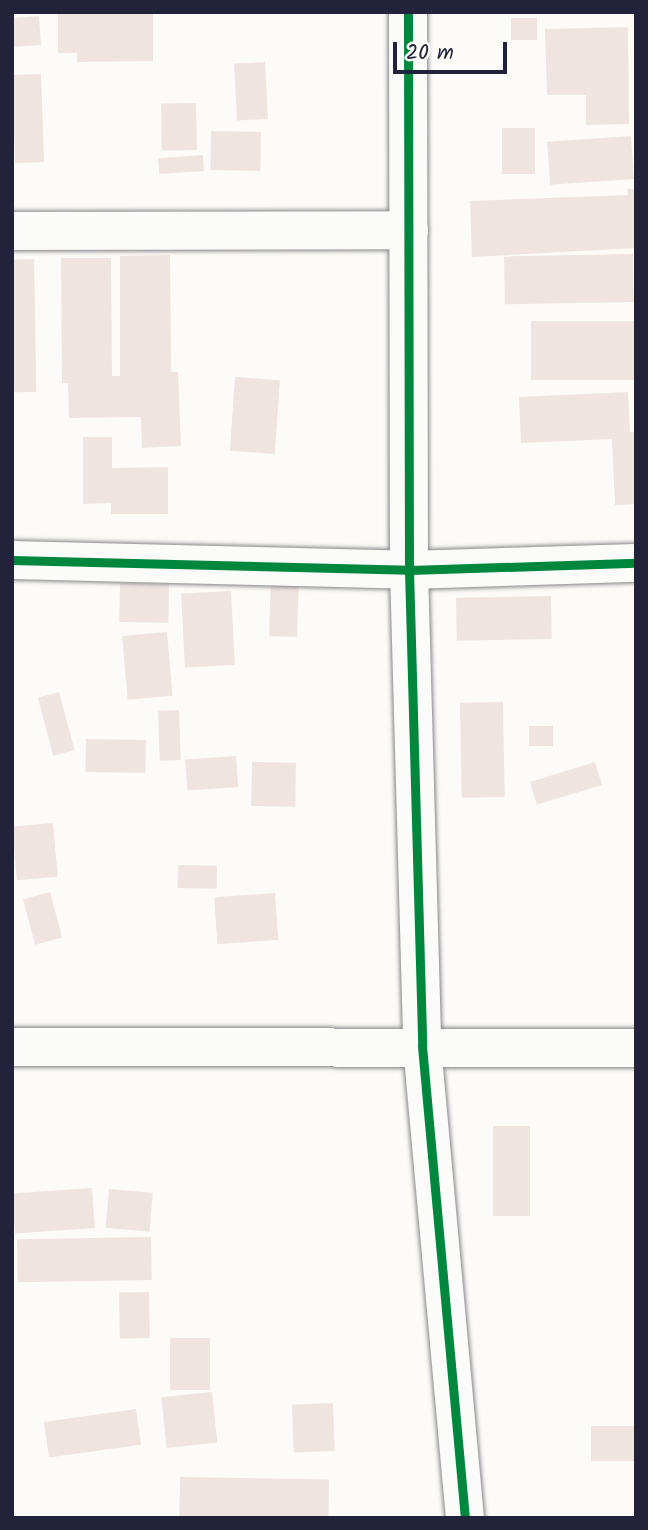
<!DOCTYPE html>
<style>
body{margin:0}
#map{position:relative;width:648px;height:1530px;overflow:hidden;background:#fcfbf8;font-family:Kalam,sans-serif}
div>[style]{position:absolute}
[style*='--x']{left:calc(var(--x)*1px);top:calc(var(--y)*1px);width:calc(var(--w)*1px);rotate:calc(var(--a)*1deg)}
.building>*{inset:0;background:#f0e4e1;transform-origin:0 0}
.roads{filter:drop-shadow(0 0 2px #88888c) drop-shadow(0 0 2px #88888c)}
.minor>*{height:38px;margin:-19px;padding:0 19px;transform-origin:19px;border-radius:19px;background:#fbfbf9}
.cycleway>*{height:9px;margin:-4.5px;padding:0 4.5px;transform-origin:4.5px;border-radius:4.5px;background:#00873e}
span{translate:-50% -50%;white-space:nowrap;text-align:center;line-height:1.15;-webkit-text-stroke:5px #fdfcf7;paint-order:stroke}
.frame{position:absolute;inset:0;border:14px solid #22223b;pointer-events:none}
.scale{position:absolute;left:393px;top:42px;width:114px;height:32px;box-sizing:border-box;border:4px solid #22223b;border-top:0;padding-left:9px;font-size:21px;line-height:24px;white-space:nowrap;color:#22223b;-webkit-text-stroke:5px #fdfcf7;paint-order:stroke}
</style>
<div id="map">
<div class="building">
<div style="clip-path:polygon(58px 12px,153px 12px,153px 61px,77px 62px,77px 53px,58px 53px)"></div>
<div style="left:39px;top:16px;width:29px;height:27px;rotate:86deg"></div>
<div style="left:537px;top:18px;width:22px;height:26px;rotate:90deg"></div>
<div style="clip-path:polygon(628px 27px,629px 124px,586px 125px,586px 95px,547px 95px,545px 29px)"></div>
<div style="left:265px;top:62px;width:57px;height:31px;rotate:87deg"></div>
<div style="left:41px;top:74px;width:88px;height:29px;rotate:88deg"></div>
<div style="left:196px;top:103px;width:47px;height:35px;rotate:89deg"></div>
<div style="left:535px;top:128px;width:46px;height:33px;rotate:90deg"></div>
<div style="left:211px;top:131px;width:50px;height:39px;rotate:1deg"></div>
<div style="left:631px;top:136px;width:43px;height:84px;rotate:86deg"></div>
<div style="left:203px;top:155px;width:16px;height:45px;rotate:86deg"></div>
<div style="clip-path:polygon(627px 189px,636px 189px,636px 248px,472px 257px,470px 201px,628px 195px)"></div>
<div style="left:633px;top:254px;width:48px;height:129px;rotate:89deg"></div>
<div style="clip-path:polygon(170px 255px,171px 372px,178px 372px,181px 446px,142px 448px,141px 417px,69px 418px,68px 383px,62px 383px,61px 258px,111px 258px,112px 376px,120px 376px,120px 256px)"></div>
<div style="left:34px;top:259px;width:133px;height:22px;rotate:89deg"></div>
<div style="left:636px;top:321px;width:59px;height:105px;rotate:90deg"></div>
<div style="left:235px;top:377px;width:45px;height:74px;rotate:4deg"></div>
<div style="clip-path:polygon(628px 392px,630px 432px,636px 432px,636px 504px,615px 505px,612px 439px,521px 443px,519px 397px)"></div>
<div style="clip-path:polygon(83px 437px,112px 437px,112px 468px,168px 467px,168px 514px,111px 514px,111px 503px,83px 504px)"></div>
<div style="left:271px;top:578px;width:28px;height:58px;rotate:2deg"></div>
<div style="left:120px;top:583px;width:49px;height:39px;rotate:1deg"></div>
<div style="left:231px;top:591px;width:74px;height:50px;rotate:87deg"></div>
<div style="left:551px;top:596px;width:43px;height:95px;rotate:89deg"></div>
<div style="left:167px;top:632px;width:64px;height:45px;rotate:85deg"></div>
<div style="left:59px;top:692px;width:60px;height:22px;rotate:75deg"></div>
<div style="left:503px;top:702px;width:95px;height:43px;rotate:89deg"></div>
<div style="left:179px;top:710px;width:50px;height:21px;rotate:88deg"></div>
<div style="left:553px;top:726px;width:20px;height:24px;rotate:90deg"></div>
<div style="left:86px;top:739px;width:60px;height:33px;rotate:1deg"></div>
<div style="left:236px;top:756px;width:31px;height:51px;rotate:86deg"></div>
<div style="left:252px;top:762px;width:44px;height:44px;rotate:1deg"></div>
<div style="left:595px;top:762px;width:24px;height:68px;rotate:73deg"></div>
<div style="left:53px;top:823px;width:54px;height:41px;rotate:85deg"></div>
<div style="left:178px;top:865px;width:39px;height:23px;rotate:1deg"></div>
<div style="left:50px;top:892px;width:47px;height:28px;rotate:75deg"></div>
<div style="left:275px;top:893px;width:47px;height:61px;rotate:86deg"></div>
<div style="left:493px;top:1126px;width:37px;height:90px"></div>
<div style="left:92px;top:1188px;width:40px;height:80px;rotate:86deg"></div>
<div style="left:109px;top:1189px;width:44px;height:39px;rotate:5deg"></div>
<div style="left:151px;top:1237px;width:43px;height:134px;rotate:89deg"></div>
<div style="left:149px;top:1292px;width:46px;height:30px;rotate:89deg"></div>
<div style="left:170px;top:1338px;width:40px;height:52px"></div>
<div style="left:212px;top:1392px;width:51px;height:51px;rotate:84deg"></div>
<div style="left:333px;top:1403px;width:48px;height:41px;rotate:88deg"></div>
<div style="left:136px;top:1409px;width:36px;height:93px;rotate:82deg"></div>
<div style="left:636px;top:1426px;width:35px;height:45px;rotate:90deg"></div>
<div style="left:180px;top:1477px;width:149px;height:41px;rotate:1deg"></div>
</div>
<div class="roads">
<div class="minor">
<div style="--x:408;--y:12;--w:558;--a:89.9"></div>
<div style="--x:409;--y:570;--w:476;--a:88.4"></div>
<div style="--x:422;--y:1046;--w:474;--a:84.8"></div>
<div style="--x:12;--y:231;--w:397;--a:-0.1"></div>
<div style="--x:12;--y:560;--w:397;--a:1.4"></div>
<div style="--x:409;--y:570;--w:227;--a:-1.8"></div>
<div style="--x:12;--y:1047;--w:624;--a:0.09"></div>
</div>
</div>
<div class="cycleway">
<div style="--x:408;--y:12;--w:558;--a:89.9"></div>
<div style="--x:409;--y:570;--w:476;--a:88.4"></div>
<div style="--x:422;--y:1046;--w:474;--a:84.8"></div>
<div style="--x:12;--y:560;--w:397;--a:1.4"></div>
<div style="--x:409;--y:570;--w:227;--a:-1.8"></div>
</div>
<div class="frame"></div>
<div class="scale">20 m</div>
</div>
